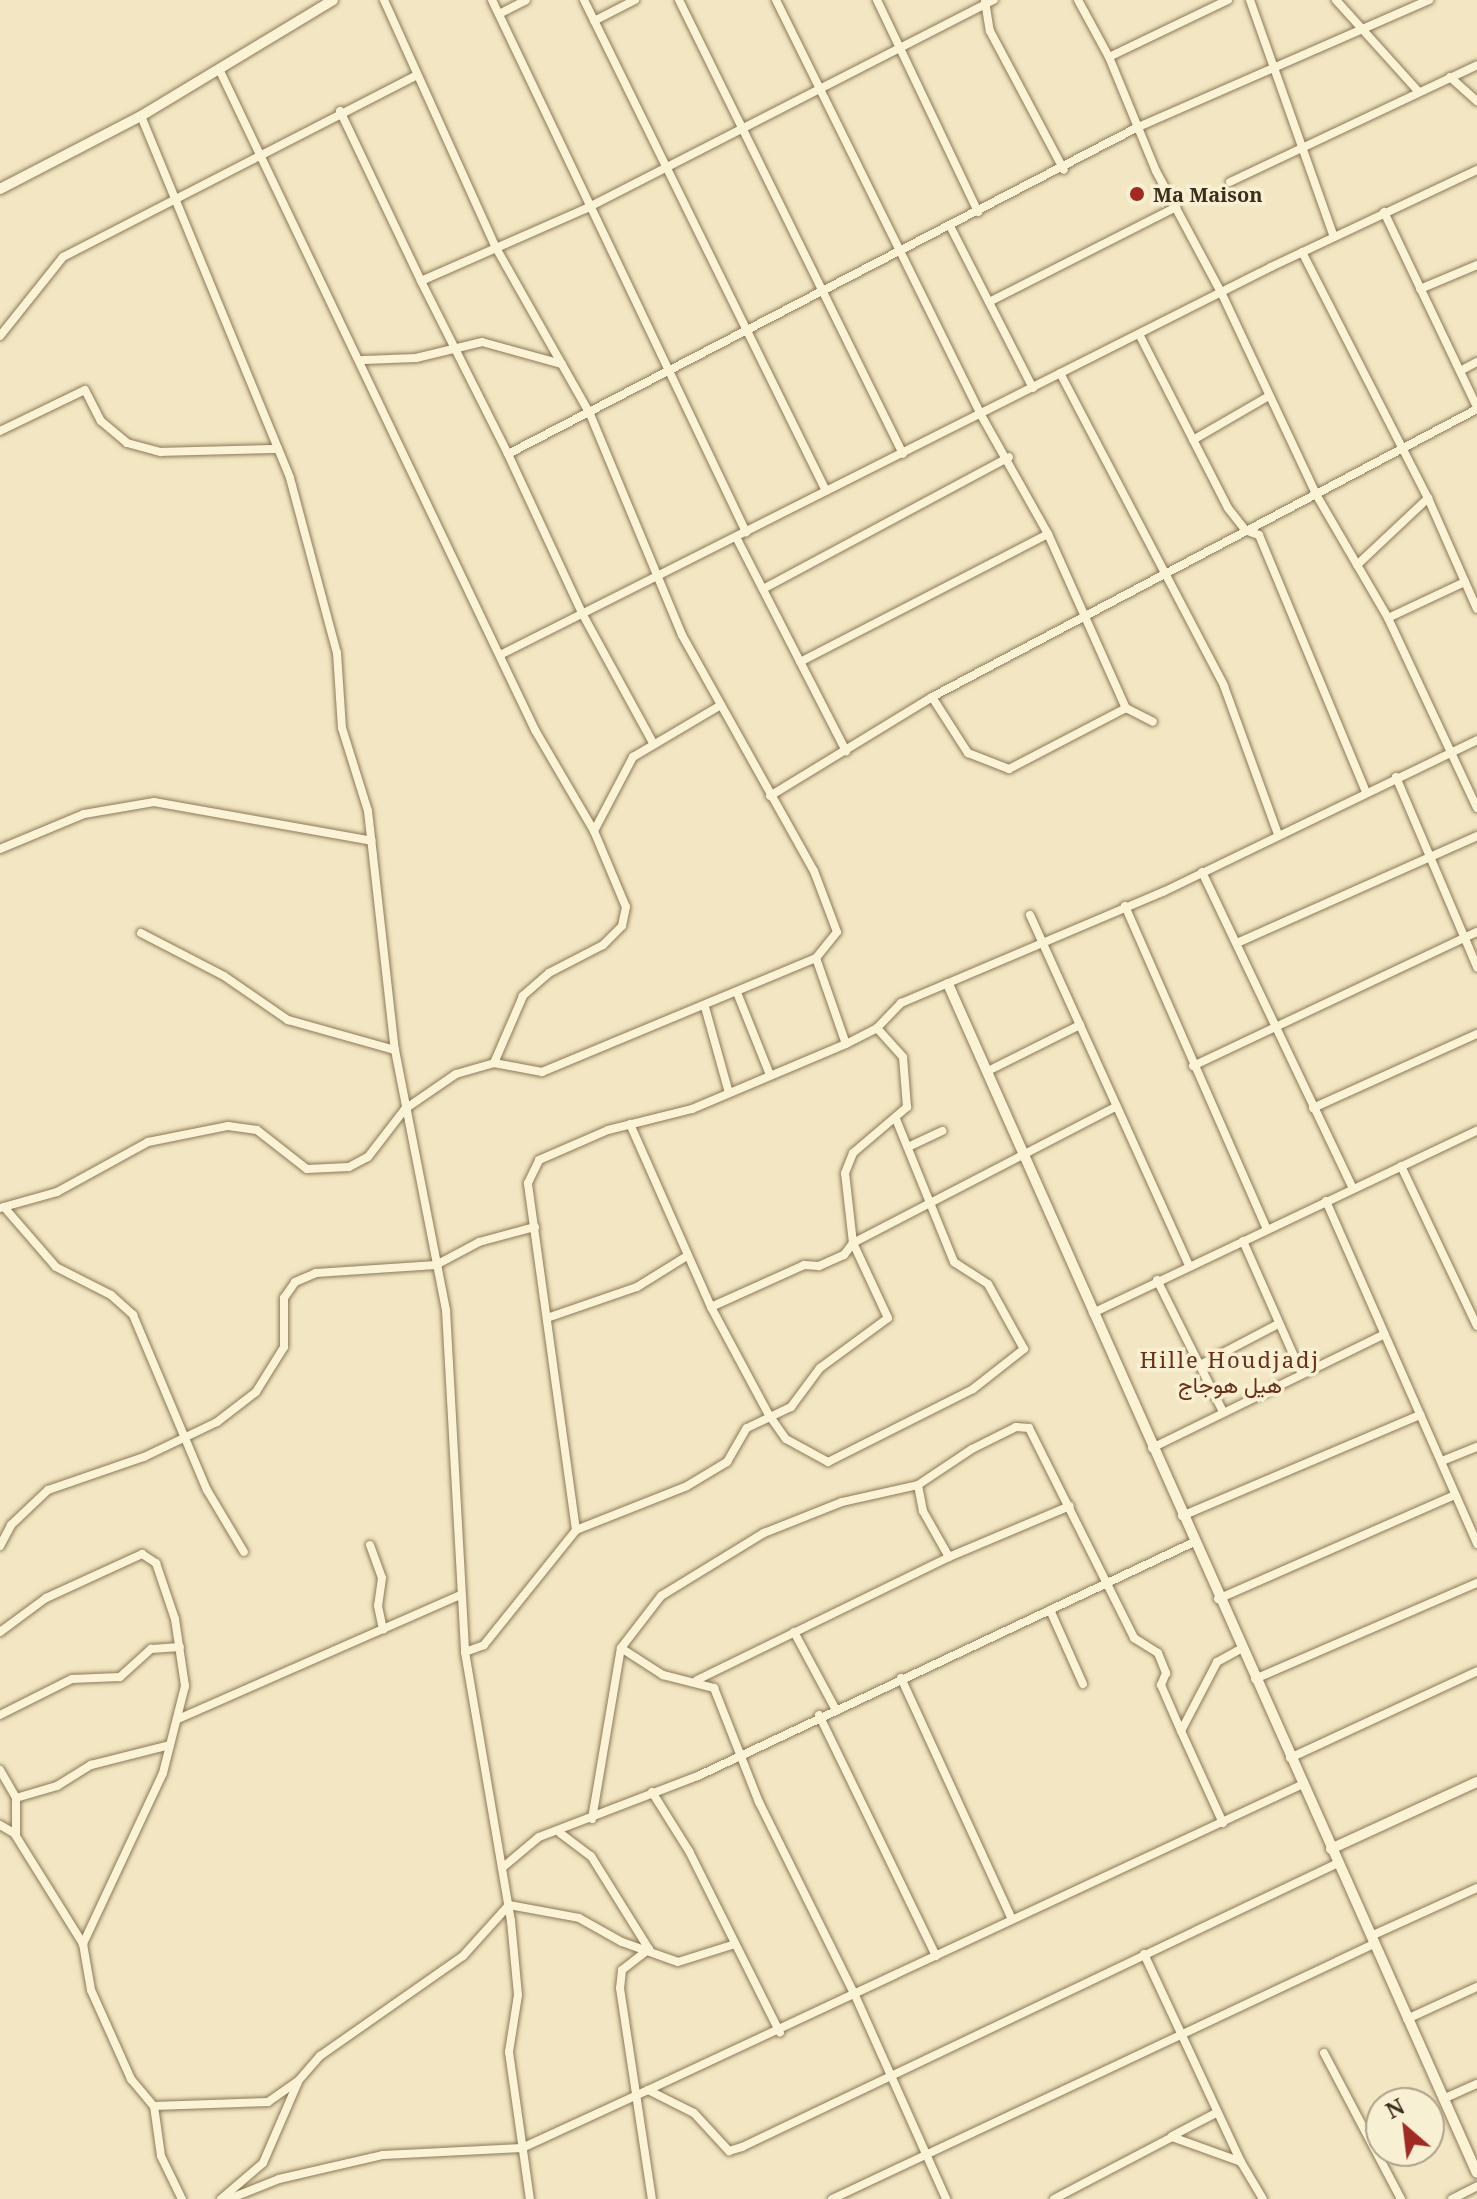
<!DOCTYPE html>
<meta charset="utf-8">
<style>
body{margin:0}
#map{position:relative;width:1477px;height:2199px;overflow:hidden;background:#f2e7c2;font-family:"Noto Serif",Vazirmatn,serif}
div>[style]{position:absolute}
[style*='--x']{left:calc(var(--x)*1px);top:calc(var(--y)*1px);width:calc(var(--w)*1px);rotate:calc(var(--a)*1deg)}
.roads{filter:drop-shadow(0 0 2px #8d7858) drop-shadow(0 0 2px #8d7858)}
.minor>*{height:8px;margin:-4px;padding:0 4px;transform-origin:4px;border-radius:4px;background:#fbf3d6}
.tertiary>*{height:10px;margin:-5px;padding:0 5px;transform-origin:5px;border-radius:5px;background:#fbf3d6}
.dots>*{width:22px;height:22px;translate:-50% -50%;box-sizing:border-box;border:4px solid #f8f0d3;border-radius:50%}
span{translate:-50% -50%;white-space:nowrap;text-align:center;line-height:1.15;-webkit-text-stroke:7px #f8f0d3;paint-order:stroke}
.poi-label{font-size:20px;color:#3c2e1d;font-weight:700}
.left{translate:0 -50%;text-align:left}
.neighbourhood-label{font-size:22px;color:#6c3019;letter-spacing:2px}
.north{position:absolute;left:1365px;top:2087px;width:80px;height:80px;box-sizing:border-box;background:#f8f0d3;border:2px solid #ada28a;border-radius:50%;rotate:332deg;font-size:22px;font-weight:700;line-height:32px;text-align:center;color:#3c2e1d}
.north::after{content:'';display:block;margin:auto;width:28px;height:36px;background:#a12b22;clip-path:polygon(50% 0,100% 100%,50% 72%,0 100%)}
</style>
<div id="map">
<div class="roads">
<div class="minor">
<div style="--x:384;--y:0;--w:270;--a:65.7"></div>
<div style="--x:495;--y:246;--w:193;--a:60.5"></div>
<div style="--x:590;--y:414;--w:239;--a:67.4"></div>
<div style="--x:682;--y:635;--w:270;--a:60.8"></div>
<div style="--x:814;--y:871;--w:65;--a:69.3"></div>
<div style="--x:837;--y:932;--w:33;--a:129"></div>
<div style="--x:816;--y:958;--w:91;--a:70.8"></div>
<div style="--x:492;--y:0;--w:590;--a:64.48"></div>
<div style="--x:584;--y:0;--w:547;--a:63.76"></div>
<div style="--x:679;--y:0;--w:506;--a:63.74"></div>
<div style="--x:776;--y:0;--w:463;--a:63.7"></div>
<div style="--x:981;--y:415;--w:137;--a:60.6"></div>
<div style="--x:1048;--y:534;--w:191;--a:65.9"></div>
<div style="--x:1126;--y:708;--w:30;--a:27"></div>
<div style="--x:877;--y:0;--w:235;--a:64.5"></div>
<div style="--x:1078;--y:0;--w:65;--a:61.5"></div>
<div style="--x:1109;--y:57;--w:123;--a:67.6"></div>
<div style="--x:1156;--y:171;--w:137;--a:61.8"></div>
<div style="--x:1221;--y:292;--w:225;--a:64.8"></div>
<div style="--x:1317;--y:496;--w:141;--a:59.8"></div>
<div style="--x:1388;--y:618;--w:210;--a:64.9"></div>
<div style="--x:1250;--y:0;--w:251;--a:70.5"></div>
<div style="--x:1336;--y:0;--w:122;--a:48"></div>
<div style="--x:985;--y:1;--w:30;--a:81"></div>
<div style="--x:990;--y:31;--w:157;--a:62"></div>
<div style="--x:499;--y:14;--w:30;--a:-27"></div>
<div style="--x:594;--y:21;--w:46;--a:-27.1"></div>
<div style="--x:1109;--y:57;--w:132;--a:-25.6"></div>
<div style="--x:219;--y:69;--w:733;--a:64.45"></div>
<div style="--x:535;--y:730;--w:117;--a:59.7"></div>
<div style="--x:594;--y:831;--w:82;--a:67.2"></div>
<div style="--x:626;--y:907;--w:19;--a:102"></div>
<div style="--x:622;--y:926;--w:27;--a:135"></div>
<div style="--x:603;--y:945;--w:61;--a:152.6"></div>
<div style="--x:549;--y:973;--w:35;--a:139"></div>
<div style="--x:523;--y:996;--w:73;--a:113.4"></div>
<div style="--x:1450;--y:77;--w:36;--a:42"></div>
<div style="--x:340;--y:111;--w:188;--a:64.5"></div>
<div style="--x:141;--y:116;--w:391;--a:67.6"></div>
<div style="--x:290;--y:478;--w:181;--a:75"></div>
<div style="--x:337;--y:653;--w:75;--a:86.2"></div>
<div style="--x:342;--y:728;--w:87;--a:72.6"></div>
<div style="--x:368;--y:811;--w:241;--a:83.6"></div>
<div style="--x:395;--y:1050;--w:265;--a:78.9"></div>
<div style="--x:446;--y:1310;--w:343;--a:86.8"></div>
<div style="--x:465;--y:1652;--w:273;--a:80.3"></div>
<div style="--x:511;--y:1921;--w:74;--a:84.6"></div>
<div style="--x:518;--y:1995;--w:58;--a:99"></div>
<div style="--x:509;--y:2052;--w:148;--a:81.9"></div>
<div style="--x:1230;--y:182;--w:273;--a:-25.3"></div>
<div style="--x:1384;--y:212;--w:216;--a:64.5"></div>
<div style="--x:950;--y:226;--w:182;--a:62.9"></div>
<div style="--x:1302;--y:252;--w:276;--a:62.9"></div>
<div style="--x:1428;--y:498;--w:121;--a:66.2"></div>
<div style="--x:1420;--y:289;--w:62;--a:-22.8"></div>
<div style="--x:989;--y:302;--w:210;--a:-26.9"></div>
<div style="--x:1139;--y:334;--w:195;--a:62.9"></div>
<div style="--x:1228;--y:508;--w:28;--a:52"></div>
<div style="--x:1245;--y:530;--w:15;--a:20"></div>
<div style="--x:1259;--y:535;--w:276;--a:67.4"></div>
<div style="--x:0;--y:336;--w:101;--a:-51.4"></div>
<div style="--x:63;--y:257;--w:398;--a:-27.2"></div>
<div style="--x:363;--y:360;--w:53;--a:-2.2"></div>
<div style="--x:416;--y:358;--w:68;--a:-13.6"></div>
<div style="--x:482;--y:342;--w:83;--a:15.4"></div>
<div style="--x:1460;--y:371;--w:19;--a:-28"></div>
<div style="--x:1060;--y:373;--w:353;--a:62.3"></div>
<div style="--x:1224;--y:686;--w:158;--a:70"></div>
<div style="--x:0;--y:431;--w:94;--a:-25.8"></div>
<div style="--x:85;--y:390;--w:35;--a:63"></div>
<div style="--x:101;--y:421;--w:34;--a:40"></div>
<div style="--x:127;--y:443;--w:35;--a:15"></div>
<div style="--x:161;--y:452;--w:117;--a:-1.5"></div>
<div style="--x:1193;--y:440;--w:88;--a:-30.1"></div>
<div style="--x:508;--y:454;--w:194;--a:-116.7"></div>
<div style="--x:421;--y:281;--w:181;--a:-23.7"></div>
<div style="--x:587;--y:208;--w:457;--a:-27.1"></div>
<div style="--x:736;--y:537;--w:241;--a:62.8"></div>
<div style="--x:1357;--y:565;--w:98;--a:-43.3"></div>
<div style="--x:763;--y:589;--w:279;--a:-28.2"></div>
<div style="--x:1388;--y:618;--w:85;--a:-25.1"></div>
<div style="--x:502;--y:654;--w:861;--a:-26.71"></div>
<div style="--x:1271;--y:267;--w:228;--a:-25.2"></div>
<div style="--x:800;--y:662;--w:279;--a:-27.3"></div>
<div style="--x:932;--y:697;--w:67;--a:57.3"></div>
<div style="--x:968;--y:753;--w:44;--a:21.3"></div>
<div style="--x:1009;--y:769;--w:132;--a:-27.5"></div>
<div style="--x:652;--y:741;--w:144;--a:-118.7"></div>
<div style="--x:583;--y:615;--w:178;--a:-115"></div>
<div style="--x:508;--y:454;--w:708;--a:-27.43"></div>
<div style="--x:1136;--y:128;--w:320;--a:-23.6"></div>
<div style="--x:1396;--y:777;--w:207;--a:66.9"></div>
<div style="--x:770;--y:796;--w:190;--a:-31.4"></div>
<div style="--x:932;--y:697;--w:616;--a:-27.85"></div>
<div style="--x:594;--y:831;--w:84;--a:-62.2"></div>
<div style="--x:633;--y:757;--w:102;--a:-30.6"></div>
<div style="--x:0;--y:849;--w:91;--a:-22.6"></div>
<div style="--x:84;--y:814;--w:71;--a:-9.7"></div>
<div style="--x:154;--y:802;--w:221;--a:10.1"></div>
<div style="--x:1202;--y:872;--w:350;--a:64.5"></div>
<div style="--x:1125;--y:906;--w:353;--a:66.3"></div>
<div style="--x:1030;--y:915;--w:384;--a:65.6"></div>
<div style="--x:141;--y:933;--w:93;--a:27.4"></div>
<div style="--x:224;--y:976;--w:78;--a:34.5"></div>
<div style="--x:288;--y:1020;--w:111;--a:15.7"></div>
<div style="--x:1237;--y:943;--w:263;--a:-24"></div>
<div style="--x:738;--y:995;--w:86;--a:68.2"></div>
<div style="--x:705;--y:1007;--w:89;--a:74.4"></div>
<div style="--x:1193;--y:1066;--w:314;--a:-25.3"></div>
<div style="--x:988;--y:1071;--w:103;--a:-26.6"></div>
<div style="--x:1313;--y:1108;--w:180;--a:-24.3"></div>
<div style="--x:630;--y:1124;--w:200;--a:66.1"></div>
<div style="--x:711;--y:1307;--w:123;--a:61.8"></div>
<div style="--x:769;--y:1415;--w:29;--a:55"></div>
<div style="--x:786;--y:1439;--w:48;--a:28.7"></div>
<div style="--x:828;--y:1462;--w:162;--a:-26.7"></div>
<div style="--x:973;--y:1389;--w:65;--a:-38.1"></div>
<div style="--x:1024;--y:1349;--w:74;--a:-119"></div>
<div style="--x:988;--y:1284;--w:40;--a:-147.1"></div>
<div style="--x:954;--y:1262;--w:154;--a:-112.1"></div>
<div style="--x:908;--y:1147;--w:38;--a:-25"></div>
<div style="--x:1401;--y:1166;--w:177;--a:64.6"></div>
<div style="--x:1326;--y:1201;--w:375;--a:66.2"></div>
<div style="--x:4;--y:1207;--w:79;--a:49.1"></div>
<div style="--x:56;--y:1267;--w:62;--a:27"></div>
<div style="--x:111;--y:1295;--w:30;--a:42"></div>
<div style="--x:133;--y:1315;--w:190;--a:67.1"></div>
<div style="--x:207;--y:1490;--w:72;--a:59.2"></div>
<div style="--x:0;--y:1208;--w:59;--a:-15.7"></div>
<div style="--x:57;--y:1192;--w:104;--a:-28.8"></div>
<div style="--x:148;--y:1142;--w:82;--a:-11.3"></div>
<div style="--x:228;--y:1126;--w:29;--a:8"></div>
<div style="--x:257;--y:1130;--w:63;--a:38"></div>
<div style="--x:307;--y:1169;--w:42;--a:-2.7"></div>
<div style="--x:349;--y:1167;--w:21;--a:-28"></div>
<div style="--x:368;--y:1157;--w:61;--a:-52.4"></div>
<div style="--x:405;--y:1109;--w:62;--a:-34.5"></div>
<div style="--x:456;--y:1074;--w:40;--a:-16"></div>
<div style="--x:494;--y:1063;--w:49;--a:10.6"></div>
<div style="--x:542;--y:1072;--w:297;--a:-22.6"></div>
<div style="--x:1243;--y:1241;--w:145;--a:66.1"></div>
<div style="--x:1157;--y:1280;--w:148;--a:63.4"></div>
<div style="--x:711;--y:1307;--w:102;--a:-24.3"></div>
<div style="--x:804;--y:1265;--w:15;--a:4"></div>
<div style="--x:819;--y:1266;--w:27;--a:-24"></div>
<div style="--x:844;--y:1255;--w:15;--a:-53"></div>
<div style="--x:853;--y:1243;--w:297;--a:-27.4"></div>
<div style="--x:1093;--y:1313;--w:425;--a:-25.4"></div>
<div style="--x:547;--y:1318;--w:95;--a:-19"></div>
<div style="--x:637;--y:1287;--w:59;--a:-31.8"></div>
<div style="--x:1200;--y:1365;--w:88;--a:-27.7"></div>
<div style="--x:1152;--y:1448;--w:259;--a:-26.1"></div>
<div style="--x:1442;--y:1461;--w:38;--a:-22"></div>
<div style="--x:1182;--y:1516;--w:259;--a:-23"></div>
<div style="--x:576;--y:1530;--w:350;--a:-97.9"></div>
<div style="--x:528;--y:1183;--w:25;--a:-64"></div>
<div style="--x:539;--y:1160;--w:75;--a:-23.5"></div>
<div style="--x:608;--y:1130;--w:87;--a:-14"></div>
<div style="--x:692;--y:1109;--w:167;--a:-22.9"></div>
<div style="--x:846;--y:1044;--w:35;--a:-27"></div>
<div style="--x:877;--y:1028;--w:35;--a:-46"></div>
<div style="--x:901;--y:1003;--w:285;--a:-23"></div>
<div style="--x:1163;--y:892;--w:349;--a:-25.8"></div>
<div style="--x:370;--y:1545;--w:35;--a:70"></div>
<div style="--x:382;--y:1578;--w:28;--a:98"></div>
<div style="--x:378;--y:1606;--w:24;--a:78"></div>
<div style="--x:0;--y:1546;--w:24;--a:-62"></div>
<div style="--x:11;--y:1525;--w:51;--a:-43.4"></div>
<div style="--x:48;--y:1490;--w:102;--a:-19"></div>
<div style="--x:144;--y:1457;--w:81;--a:-25.6"></div>
<div style="--x:217;--y:1422;--w:49;--a:-37.6"></div>
<div style="--x:256;--y:1392;--w:53;--a:-58.1"></div>
<div style="--x:284;--y:1347;--w:49;--a:-90"></div>
<div style="--x:284;--y:1298;--w:19;--a:-55"></div>
<div style="--x:295;--y:1282;--w:23;--a:-23"></div>
<div style="--x:316;--y:1273;--w:120;--a:-3.8"></div>
<div style="--x:436;--y:1265;--w:49;--a:-28.1"></div>
<div style="--x:479;--y:1242;--w:58;--a:-15"></div>
<div style="--x:949;--y:1557;--w:53;--a:-119.5"></div>
<div style="--x:923;--y:1511;--w:26;--a:-101"></div>
<div style="--x:918;--y:1485;--w:65;--a:-33.7"></div>
<div style="--x:972;--y:1449;--w:49;--a:-26.6"></div>
<div style="--x:1016;--y:1427;--w:13;--a:4"></div>
<div style="--x:1029;--y:1428;--w:235;--a:63.4"></div>
<div style="--x:1134;--y:1638;--w:28;--a:32"></div>
<div style="--x:1158;--y:1653;--w:22;--a:68"></div>
<div style="--x:1166;--y:1673;--w:13;--a:113"></div>
<div style="--x:1161;--y:1685;--w:50;--a:66.5"></div>
<div style="--x:1218;--y:1599;--w:259;--a:-23.7"></div>
<div style="--x:1050;--y:1610;--w:81;--a:66"></div>
<div style="--x:0;--y:1632;--w:57;--a:-36.5"></div>
<div style="--x:46;--y:1598;--w:106;--a:-24.6"></div>
<div style="--x:142;--y:1554;--w:17;--a:33"></div>
<div style="--x:156;--y:1563;--w:59;--a:71.3"></div>
<div style="--x:175;--y:1619;--w:68;--a:81.5"></div>
<div style="--x:185;--y:1686;--w:90;--a:104.2"></div>
<div style="--x:163;--y:1773;--w:189;--a:115.1"></div>
<div style="--x:794;--y:1632;--w:86;--a:61.7"></div>
<div style="--x:621;--y:1648;--w:50;--a:32.7"></div>
<div style="--x:663;--y:1675;--w:53;--a:14.3"></div>
<div style="--x:714;--y:1688;--w:123;--a:68.5"></div>
<div style="--x:759;--y:1802;--w:213;--a:63.6"></div>
<div style="--x:854;--y:1993;--w:226;--a:65.9"></div>
<div style="--x:465;--y:1652;--w:20;--a:-20"></div>
<div style="--x:484;--y:1645;--w:147;--a:-51.3"></div>
<div style="--x:576;--y:1530;--w:119;--a:-21.6"></div>
<div style="--x:687;--y:1486;--w:47;--a:-31"></div>
<div style="--x:727;--y:1462;--w:39;--a:-60"></div>
<div style="--x:747;--y:1428;--w:49;--a:-25.5"></div>
<div style="--x:791;--y:1407;--w:49;--a:-53.4"></div>
<div style="--x:820;--y:1368;--w:84;--a:-36.3"></div>
<div style="--x:888;--y:1318;--w:83;--a:-115"></div>
<div style="--x:853;--y:1243;--w:70;--a:-96.5"></div>
<div style="--x:845;--y:1173;--w:22;--a:-68"></div>
<div style="--x:853;--y:1153;--w:71;--a:-40.4"></div>
<div style="--x:907;--y:1107;--w:50;--a:-94.6"></div>
<div style="--x:903;--y:1057;--w:39;--a:-132"></div>
<div style="--x:901;--y:1678;--w:265;--a:65.3"></div>
<div style="--x:1255;--y:1679;--w:242;--a:-23.4"></div>
<div style="--x:697;--y:1680;--w:280;--a:-26"></div>
<div style="--x:949;--y:1557;--w:131;--a:-22.9"></div>
<div style="--x:0;--y:1715;--w:80;--a:-26.6"></div>
<div style="--x:72;--y:1679;--w:48;--a:-2.4"></div>
<div style="--x:120;--y:1677;--w:42;--a:-42.1"></div>
<div style="--x:151;--y:1649;--w:29;--a:-4"></div>
<div style="--x:819;--y:1715;--w:268;--a:64.1"></div>
<div style="--x:178;--y:1719;--w:309;--a:-23.7"></div>
<div style="--x:1290;--y:1758;--w:206;--a:-24.9"></div>
<div style="--x:0;--y:1770;--w:32;--a:60"></div>
<div style="--x:16;--y:1798;--w:37;--a:90"></div>
<div style="--x:1301;--y:1785;--w:721;--a:154.96"></div>
<div style="--x:648;--y:2090;--w:51;--a:26.6"></div>
<div style="--x:694;--y:2113;--w:52;--a:47.4"></div>
<div style="--x:729;--y:2151;--w:14;--a:-17"></div>
<div style="--x:742;--y:2147;--w:660;--a:-25.48"></div>
<div style="--x:652;--y:1792;--w:70;--a:57.9"></div>
<div style="--x:689;--y:1851;--w:203;--a:63.4"></div>
<div style="--x:16;--y:1798;--w:43;--a:-16.3"></div>
<div style="--x:57;--y:1786;--w:40;--a:-32"></div>
<div style="--x:91;--y:1765;--w:81;--a:-14.2"></div>
<div style="--x:592;--y:1819;--w:173;--a:-80.4"></div>
<div style="--x:621;--y:1648;--w:66;--a:-52.4"></div>
<div style="--x:661;--y:1596;--w:121;--a:-31.5"></div>
<div style="--x:764;--y:1533;--w:84;--a:-21.7"></div>
<div style="--x:842;--y:1502;--w:78;--a:-12.6"></div>
<div style="--x:1223;--y:1823;--w:101;--a:-114.5"></div>
<div style="--x:1181;--y:1731;--w:78;--a:-62.4"></div>
<div style="--x:1217;--y:1662;--w:29;--a:-29"></div>
<div style="--x:0;--y:1825;--w:16;--a:30"></div>
<div style="--x:14;--y:1833;--w:131;--a:58.1"></div>
<div style="--x:83;--y:1944;--w:47;--a:80.1"></div>
<div style="--x:91;--y:1990;--w:98;--a:65.8"></div>
<div style="--x:131;--y:2079;--w:35;--a:50"></div>
<div style="--x:154;--y:2106;--w:50;--a:82"></div>
<div style="--x:161;--y:2156;--w:48;--a:64"></div>
<div style="--x:560;--y:1833;--w:39;--a:37"></div>
<div style="--x:591;--y:1856;--w:110;--a:58.1"></div>
<div style="--x:649;--y:1949;--w:34;--a:142"></div>
<div style="--x:622;--y:1970;--w:18;--a:96"></div>
<div style="--x:620;--y:1988;--w:213;--a:81.4"></div>
<div style="--x:502;--y:1868;--w:48;--a:-40"></div>
<div style="--x:539;--y:1837;--w:170;--a:-21"></div>
<div style="--x:698;--y:1776;--w:546;--a:-25.25"></div>
<div style="--x:1371;--y:1936;--w:116;--a:-24.4"></div>
<div style="--x:1144;--y:1954;--w:230;--a:65"></div>
<div style="--x:1407;--y:2019;--w:77;--a:-24.6"></div>
<div style="--x:1324;--y:2053;--w:165;--a:62.2"></div>
<div style="--x:1443;--y:2099;--w:37;--a:-24"></div>
<div style="--x:154;--y:2106;--w:114;--a:-2"></div>
<div style="--x:268;--y:2102;--w:37;--a:-35"></div>
<div style="--x:1172;--y:2136;--w:50;--a:-27.6"></div>
<div style="--x:221;--y:2199;--w:55;--a:-40.6"></div>
<div style="--x:263;--y:2163;--w:90;--a:-66.6"></div>
<div style="--x:299;--y:2080;--w:32;--a:-49"></div>
<div style="--x:320;--y:2056;--w:174;--a:-35"></div>
<div style="--x:463;--y:1956;--w:69;--a:-48"></div>
<div style="--x:509;--y:1905;--w:71;--a:10.5"></div>
<div style="--x:579;--y:1918;--w:49;--a:29.2"></div>
<div style="--x:622;--y:1942;--w:59;--a:19.7"></div>
<div style="--x:678;--y:1962;--w:60;--a:-17.5"></div>
<div style="--x:229;--y:2199;--w:54;--a:-21.8"></div>
<div style="--x:279;--y:2179;--w:107;--a:-13"></div>
<div style="--x:383;--y:2155;--w:139;--a:-2.9"></div>
<div style="--x:522;--y:2148;--w:139;--a:-24.7"></div>
<div style="--x:832;--y:2199;--w:599;--a:-25.2"></div>
<div style="--x:1054;--y:2199;--w:133;--a:-27.7"></div>
<div style="--x:1172;--y:2137;--w:73;--a:19.9"></div>
<div style="--x:1241;--y:2162;--w:43;--a:59.3"></div>
<div style="--x:1452;--y:2199;--w:28;--a:-27"></div>
</div>
<div class="tertiary">
<div style="--x:0;--y:189;--w:159;--a:-27.4"></div>
<div style="--x:141;--y:116;--w:224;--a:-31.1"></div>
<div style="--x:948;--y:984;--w:1301;--a:66.02"></div>
<div style="--x:1331;--y:1849;--w:161;--a:-24.7"></div>
</div>
</div>
<div class="dots">
<div style="left:1137px;top:194px;background:#a12b22"></div>
</div>
<div class="poi-label">
<span class="left" style="left:1153px;top:194px">Ma Maison</span>
</div>
<div class="neighbourhood-label">
<span style="left:1230px;top:1372px">Hille Houdjadj<br>هيل هوجاج</span>
</div>
<div class="north">N</div>
</div>
